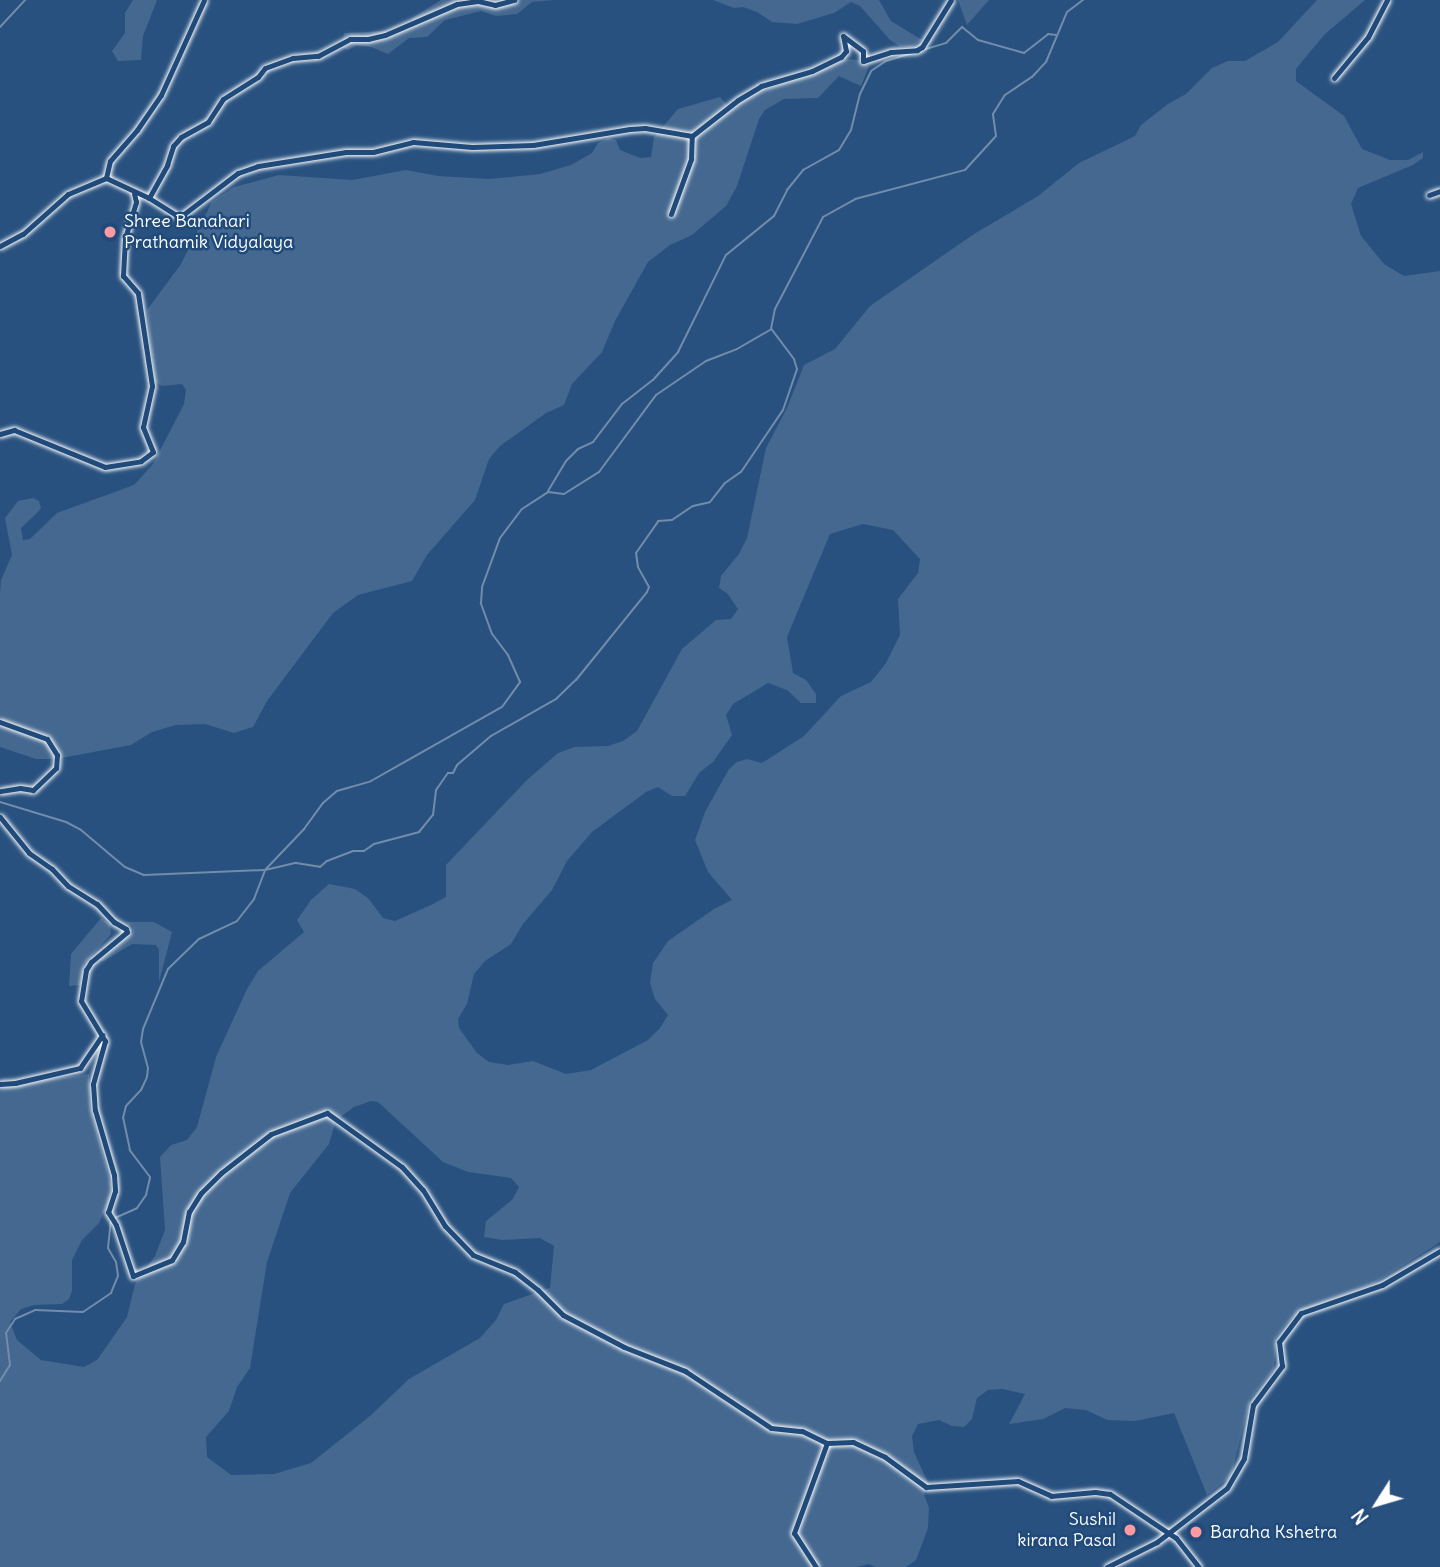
<!DOCTYPE html>
<style>
body{margin:0}
#map{position:relative;width:1440px;height:1567px;overflow:hidden;background:#28517f;font-family:Delius,sans-serif}
div>[style]{position:absolute}
[style*='--x']{left:calc(var(--x)*1px);top:calc(var(--y)*1px);width:calc(var(--w)*1px);rotate:calc(var(--a)*1deg)}
.green>*{inset:0;background:#446890}
.stream>*{height:2px;margin:-1px;padding:0 1px;transform-origin:1px;border-radius:1px;background:#718dab}
.roads{filter:drop-shadow(0 0 2px #fff) drop-shadow(0 0 2px #fff)}
.minor>*{height:5px;margin:-2.5px;padding:0 2.5px;transform-origin:2.5px;border-radius:2.5px;background:#1f4a7a}
.dots>*{width:19px;height:19px;translate:-50% -50%;box-sizing:border-box;border:4px solid #1f4a7a;border-radius:50%}
span{translate:-50% -50%;white-space:nowrap;text-align:center;line-height:1.15;-webkit-text-stroke:5px #1f4a7a;paint-order:stroke}
.poi-label{font-size:18px;color:#fff}
.left{translate:0 -50%;text-align:left}
.right{translate:-100% -50%;text-align:right}
.north{position:absolute;left:1342px;top:1469px;width:70px;height:70px;-webkit-text-stroke:5px #1f4a7a;paint-order:stroke;rotate:233deg;font-size:19px;font-weight:700;line-height:28px;text-align:center;color:#fff}
.north::after{content:'';display:block;margin:auto;width:24px;height:32px;background:#fff;clip-path:polygon(50% 0,100% 100%,50% 72%,0 100%)}
</style>
<div id="map">
<div class="green">
<div style="clip-path:polygon(133px 0,157px 0,143px 36px,141px 60px,118px 61px,112px 51px,125px 33px,125px 13px)"></div>
<div style="clip-path:polygon(441px 0,554px 0,532px 2px,517px 14px,496px 16px,481px 11px,445px 20px,427px 37px,409px 38px,388px 54px,371px 47px,357px 45px,348px 50px,342px 47px,344px 33px,386px 31px,391px 34px,412px 25px,412px 18px)"></div>
<div style="clip-path:polygon(713px 0,879px 0,891px 21px,922px 40px,911px 47px,899px 46px,890px 40px,860px 6px,851px 2px,834px 13px,797px 24px,772px 22px,757px 12px,743px 7px,734px 8px)"></div>
<div style="clip-path:polygon(958px 0,989px 0,967px 25px)"></div>
<div style="clip-path:polygon(evenodd,1317px 0,1365px 0,1325px 34px,1304px 59px,1296px 69px,1296px 81px,1344px 116px,1362px 149px,1390px 160px,1408px 160px,1423px 152px,1423px 158px,1413px 165px,1358px 188px,1351px 204px,1361px 236px,1384px 264px,1404px 276px,1440px 271px,1440px 1242px,1373px 1284px,1299px 1312px,1286px 1324px,1276px 1337px,1274px 1369px,1250px 1399px,1231px 1476px,1207px 1495px,1174px 1413px,1135px 1421px,1107px 1420px,1086px 1410px,1065px 1408px,1043px 1419px,1009px 1424px,1025px 1394px,1003px 1389px,988px 1390px,977px 1398px,972px 1419px,964px 1427px,952px 1426px,939px 1420px,918px 1424px,912px 1436px,914px 1452px,929px 1485px,924px 1494px,929px 1508px,928px 1528px,916px 1560px,906px 1567px,876px 1567px,869px 1564px,857px 1567px,0 1567px,0 1086px,89px 1074px,90px 1107px,111px 1185px,110px 1199px,99px 1223px,82px 1240px,72px 1260px,72px 1291px,69px 1299px,62px 1304px,34px 1305px,21px 1309px,10px 1322px,17px 1340px,41px 1360px,84px 1367px,97px 1360px,127px 1317px,135px 1284px,155px 1256px,165px 1230px,160px 1157px,171px 1145px,187px 1140px,197px 1127px,216px 1057px,247px 989px,258px 971px,304px 932px,297px 920px,311px 900px,329px 884px,355px 889px,368px 898px,383px 918px,395px 921px,431px 905px,446px 897px,446px 865px,527px 780px,558px 753px,575px 747px,608px 746px,623px 741px,637px 731px,682px 649px,716px 620px,731px 619px,738px 609px,727px 593px,719px 588px,721px 576px,739px 554px,747px 538px,766px 448px,787px 408px,804px 365px,835px 349px,870px 306px,974px 234px,1038px 196px,1079px 163px,1135px 136px,1141px 125px,1168px 104px,1186px 94px,1212px 68px,1228px 61px,1245px 61px,1278px 42px,1317px 0,863px 524px,893px 530px,920px 559px,918px 573px,898px 599px,900px 635px,886px 663px,871px 682px,841px 696px,804px 736px,762px 763px,747px 759px,737px 762px,729px 769px,705px 812px,695px 840px,708px 872px,732px 900px,714px 909px,668px 941px,653px 963px,650px 983px,655px 999px,668px 1015px,660px 1028px,648px 1040px,591px 1070px,566px 1074px,533px 1061px,508px 1065px,489px 1062px,477px 1053px,459px 1028px,458px 1019px,467px 1004px,474px 974px,485px 961px,511px 944px,523px 924px,552px 890px,567px 861px,592px 832px,646px 792px,658px 787px,672px 796px,685px 796px,699px 773px,713px 762px,732px 735px,726px 715px,733px 704px,768px 683px,787px 690px,801px 703px,816px 703px,816px 694px,806px 680px,793px 673px,787px 637px,830px 534px,863px 524px,1317px 0,371px 1101px,378px 1102px,443px 1162px,468px 1172px,511px 1178px,519px 1187px,512px 1200px,486px 1221px,484px 1237px,502px 1240px,540px 1238px,554px 1246px,550px 1288px,504px 1304px,496px 1320px,480px 1338px,409px 1379px,370px 1416px,311px 1463px,274px 1474px,231px 1475px,207px 1457px,206px 1437px,229px 1411px,237px 1387px,250px 1368px,267px 1262px,290px 1193px,329px 1144px,336px 1120px,354px 1107px,371px 1101px)"></div>
<div style="clip-path:polygon(845px 59px,858px 60px,869px 66px,861px 86px,839px 76px,818px 98px,784px 99px,765px 110px,759px 119px,737px 186px,726px 206px,692px 235px,670px 245px,648px 262px,615px 321px,602px 352px,572px 384px,564px 405px,546px 413px,500px 446px,489px 459px,475px 500px,427px 555px,412px 581px,358px 595px,333px 613px,267px 701px,253px 727px,234px 733px,205px 724px,176px 725px,152px 732px,131px 745px,56px 759px,36px 759px,0 747px,0 594px,1px 580px,12px 555px,5px 518px,18px 501px,33px 498px,39px 501px,41px 508px,37px 513px,21px 528px,23px 540px,30px 539px,57px 513px,134px 485px,153px 464px,184px 404px,186px 390px,182px 384px,162px 386px,155px 382px,147px 310px,181px 264px,212px 202px,234px 187px,279px 175px,352px 180px,406px 170px,438px 176px,489px 179px,540px 174px,571px 165px,592px 153px,598px 143px,609px 138px,616px 140px,620px 150px,640px 158px,651px 157px,654px 137px,678px 109px,720px 97px,732px 110px,750px 95px,819px 72px)"></div>
<div style="clip-path:polygon(101px 918px,110px 924px,111px 934px,84px 964px,81px 985px,69px 986px,71px 954px)"></div>
<div style="clip-path:polygon(125px 922px,154px 922px,172px 932px,159px 982px,159px 950px,156px 945px,132px 944px,104px 961px,97px 960px,133px 932px,133px 926px)"></div>
</div>
<div class="stream">
<div style="--x:0;--y:27;--w:37;--a:-47"></div>
<div style="--x:548;--y:491;--w:35;--a:-59"></div>
<div style="--x:566;--y:461;--w:17;--a:-45"></div>
<div style="--x:578;--y:449;--w:17;--a:-25"></div>
<div style="--x:593;--y:442;--w:48;--a:-52.7"></div>
<div style="--x:622;--y:404;--w:39;--a:-38"></div>
<div style="--x:653;--y:380;--w:38;--a:-48"></div>
<div style="--x:678;--y:352;--w:108;--a:-63.7"></div>
<div style="--x:726;--y:255;--w:62;--a:-39.1"></div>
<div style="--x:774;--y:216;--w:29;--a:-63"></div>
<div style="--x:787;--y:190;--w:26;--a:-51"></div>
<div style="--x:803;--y:170;--w:41;--a:-29.1"></div>
<div style="--x:839;--y:150;--w:23;--a:-59"></div>
<div style="--x:851;--y:130;--w:37;--a:-76"></div>
<div style="--x:860;--y:94;--w:25;--a:-64"></div>
<div style="--x:871;--y:71;--w:18;--a:-34"></div>
<div style="--x:886;--y:61;--w:63;--a:-16.7"></div>
<div style="--x:946;--y:43;--w:23;--a:-45"></div>
<div style="--x:962;--y:27;--w:21;--a:39"></div>
<div style="--x:978;--y:40;--w:48;--a:15.8"></div>
<div style="--x:1024;--y:53;--w:31;--a:-38"></div>
<div style="--x:1048;--y:34;--w:8;--a:7"></div>
<div style="--x:0;--y:802;--w:69;--a:16.9"></div>
<div style="--x:66;--y:822;--w:17;--a:28"></div>
<div style="--x:81;--y:830;--w:57;--a:40.1"></div>
<div style="--x:125;--y:867;--w:21;--a:23"></div>
<div style="--x:144;--y:875;--w:121;--a:-2.4"></div>
<div style="--x:265;--y:870;--w:57;--a:-46.4"></div>
<div style="--x:304;--y:829;--w:32;--a:-54"></div>
<div style="--x:323;--y:803;--w:18;--a:-41"></div>
<div style="--x:337;--y:791;--w:35;--a:-16"></div>
<div style="--x:371;--y:781;--w:150;--a:-29.5"></div>
<div style="--x:502;--y:707;--w:31;--a:-54"></div>
<div style="--x:520;--y:682;--w:30;--a:-114"></div>
<div style="--x:508;--y:655;--w:26;--a:-127"></div>
<div style="--x:492;--y:634;--w:33;--a:-110"></div>
<div style="--x:481;--y:603;--w:16;--a:-86"></div>
<div style="--x:482;--y:587;--w:52;--a:-69.8"></div>
<div style="--x:500;--y:538;--w:36;--a:-53"></div>
<div style="--x:522;--y:509;--w:31;--a:-33"></div>
<div style="--x:548;--y:492;--w:16;--a:7"></div>
<div style="--x:564;--y:494;--w:41;--a:-32.2"></div>
<div style="--x:599;--y:472;--w:96;--a:-53.5"></div>
<div style="--x:656;--y:395;--w:60;--a:-34.2"></div>
<div style="--x:706;--y:361;--w:33;--a:-21"></div>
<div style="--x:737;--y:349;--w:39;--a:-30"></div>
<div style="--x:771;--y:329;--w:20;--a:-79"></div>
<div style="--x:775;--y:309;--w:104;--a:-62.4"></div>
<div style="--x:823;--y:217;--w:37;--a:-29"></div>
<div style="--x:855;--y:199;--w:114;--a:-14.8"></div>
<div style="--x:965;--y:170;--w:46;--a:-47.6"></div>
<div style="--x:996;--y:136;--w:22;--a:-98"></div>
<div style="--x:993;--y:114;--w:22;--a:-58"></div>
<div style="--x:1005;--y:95;--w:32;--a:-34"></div>
<div style="--x:1032;--y:77;--w:21;--a:-47"></div>
<div style="--x:1046;--y:62;--w:54;--a:-67.2"></div>
<div style="--x:1067;--y:12;--w:20;--a:-37"></div>
<div style="--x:115;--y:1218;--w:24;--a:-24"></div>
<div style="--x:137;--y:1208;--w:16;--a:-55"></div>
<div style="--x:146;--y:1195;--w:18;--a:-77"></div>
<div style="--x:150;--y:1177;--w:34;--a:-127"></div>
<div style="--x:130;--y:1150;--w:33;--a:-102"></div>
<div style="--x:123;--y:1118;--w:12;--a:-76"></div>
<div style="--x:126;--y:1106;--w:22;--a:-47"></div>
<div style="--x:141;--y:1090;--w:14;--a:-65"></div>
<div style="--x:147;--y:1077;--w:9;--a:-84"></div>
<div style="--x:148;--y:1068;--w:27;--a:-105"></div>
<div style="--x:141;--y:1042;--w:13;--a:-81"></div>
<div style="--x:143;--y:1029;--w:65;--a:-67.4"></div>
<div style="--x:168;--y:969;--w:43;--a:-44.1"></div>
<div style="--x:199;--y:939;--w:42;--a:-25.3"></div>
<div style="--x:237;--y:921;--w:28;--a:-52"></div>
<div style="--x:254;--y:899;--w:31;--a:-69"></div>
<div style="--x:265;--y:870;--w:32;--a:-13"></div>
<div style="--x:296;--y:863;--w:24;--a:9"></div>
<div style="--x:320;--y:867;--w:9;--a:-41"></div>
<div style="--x:327;--y:861;--w:28;--a:-21"></div>
<div style="--x:353;--y:851;--w:11;--a:0"></div>
<div style="--x:364;--y:851;--w:12;--a:-35"></div>
<div style="--x:374;--y:844;--w:47;--a:-14.9"></div>
<div style="--x:419;--y:832;--w:22;--a:-51"></div>
<div style="--x:433;--y:815;--w:25;--a:-83"></div>
<div style="--x:436;--y:790;--w:21;--a:-55"></div>
<div style="--x:448;--y:773;--w:5;--a:0"></div>
<div style="--x:453;--y:773;--w:9;--a:-63"></div>
<div style="--x:457;--y:765;--w:45;--a:-40.5"></div>
<div style="--x:491;--y:736;--w:75;--a:-29.6"></div>
<div style="--x:556;--y:699;--w:28;--a:-44"></div>
<div style="--x:576;--y:680;--w:113;--a:-51.1"></div>
<div style="--x:647;--y:592;--w:5;--a:-68"></div>
<div style="--x:649;--y:587;--w:23;--a:-119"></div>
<div style="--x:638;--y:567;--w:14;--a:-98"></div>
<div style="--x:636;--y:553;--w:39;--a:-55"></div>
<div style="--x:658;--y:521;--w:14;--a:-4"></div>
<div style="--x:672;--y:520;--w:25;--a:-34"></div>
<div style="--x:693;--y:506;--w:17;--a:-13"></div>
<div style="--x:710;--y:502;--w:24;--a:-52"></div>
<div style="--x:725;--y:483;--w:19;--a:-35"></div>
<div style="--x:741;--y:472;--w:75;--a:-55.9"></div>
<div style="--x:783;--y:410;--w:43;--a:-71.1"></div>
<div style="--x:797;--y:369;--w:10;--a:-107"></div>
<div style="--x:794;--y:359;--w:38;--a:-127"></div>
<div style="--x:0;--y:1381;--w:19;--a:-58"></div>
<div style="--x:10;--y:1365;--w:32;--a:-97"></div>
<div style="--x:6;--y:1333;--w:17;--a:-57"></div>
<div style="--x:15;--y:1319;--w:22;--a:-24"></div>
<div style="--x:35;--y:1310;--w:48;--a:2.4"></div>
<div style="--x:83;--y:1312;--w:34;--a:-34"></div>
<div style="--x:111;--y:1293;--w:18;--a:-68"></div>
<div style="--x:118;--y:1276;--w:14;--a:-98"></div>
<div style="--x:116;--y:1262;--w:16;--a:-120"></div>
<div style="--x:108;--y:1248;--w:27;--a:-84"></div>
</div>
<div class="roads">
<div class="minor">
<div style="--x:1334;--y:78;--w:53;--a:-50.3"></div>
<div style="--x:1368;--y:37;--w:42;--a:-62.8"></div>
<div style="--x:106;--y:178;--w:47;--a:24.9"></div>
<div style="--x:149;--y:198;--w:36;--a:32"></div>
<div style="--x:180;--y:217;--w:73;--a:-37.2"></div>
<div style="--x:238;--y:173;--w:21;--a:-19"></div>
<div style="--x:258;--y:166;--w:89;--a:-9"></div>
<div style="--x:346;--y:152;--w:27;--a:0"></div>
<div style="--x:373;--y:152;--w:41;--a:-14"></div>
<div style="--x:413;--y:142;--w:59;--a:4.8"></div>
<div style="--x:472;--y:147;--w:61;--a:-1.9"></div>
<div style="--x:533;--y:145;--w:98;--a:-9.4"></div>
<div style="--x:630;--y:129;--w:15;--a:-4"></div>
<div style="--x:645;--y:128;--w:48;--a:9.7"></div>
<div style="--x:1429;--y:195;--w:12;--a:-20"></div>
<div style="--x:149;--y:198;--w:38;--a:-61"></div>
<div style="--x:167;--y:165;--w:20;--a:-72"></div>
<div style="--x:173;--y:146;--w:12;--a:-48"></div>
<div style="--x:181;--y:137;--w:31;--a:-29"></div>
<div style="--x:208;--y:122;--w:27;--a:-57"></div>
<div style="--x:223;--y:99;--w:41;--a:-32.2"></div>
<div style="--x:258;--y:77;--w:11;--a:-52"></div>
<div style="--x:265;--y:68;--w:30;--a:-20"></div>
<div style="--x:293;--y:58;--w:25;--a:-5"></div>
<div style="--x:318;--y:56;--w:36;--a:-28"></div>
<div style="--x:350;--y:39;--w:18;--a:0"></div>
<div style="--x:368;--y:39;--w:17;--a:-13"></div>
<div style="--x:385;--y:35;--w:78;--a:-23.3"></div>
<div style="--x:457;--y:4;--w:21;--a:-8"></div>
<div style="--x:478;--y:1;--w:17;--a:13"></div>
<div style="--x:495;--y:5;--w:20;--a:-15"></div>
<div style="--x:671;--y:214;--w:59;--a:-70"></div>
<div style="--x:691;--y:159;--w:23;--a:-88"></div>
<div style="--x:692;--y:136;--w:58;--a:-38"></div>
<div style="--x:738;--y:100;--w:27;--a:-31"></div>
<div style="--x:761;--y:86;--w:53;--a:-16.4"></div>
<div style="--x:812;--y:71;--w:32;--a:-26"></div>
<div style="--x:841;--y:57;--w:8;--a:-50"></div>
<div style="--x:846;--y:51;--w:15;--a:-101"></div>
<div style="--x:843;--y:36;--w:25;--a:37"></div>
<div style="--x:863;--y:51;--w:10;--a:90"></div>
<div style="--x:863;--y:61;--w:29;--a:-18"></div>
<div style="--x:891;--y:52;--w:26;--a:-4"></div>
<div style="--x:917;--y:50;--w:6;--a:-31"></div>
<div style="--x:922;--y:47;--w:55;--a:-58.3"></div>
<div style="--x:0;--y:246;--w:26;--a:-28"></div>
<div style="--x:23;--y:234;--w:60;--a:-41.6"></div>
<div style="--x:68;--y:194;--w:41;--a:-22.8"></div>
<div style="--x:106;--y:178;--w:17;--a:-77"></div>
<div style="--x:110;--y:161;--w:41;--a:-48.9"></div>
<div style="--x:137;--y:130;--w:42;--a:-55.6"></div>
<div style="--x:161;--y:95;--w:104;--a:-65.6"></div>
<div style="--x:0;--y:434;--w:15;--a:-16"></div>
<div style="--x:14;--y:430;--w:98;--a:22.1"></div>
<div style="--x:105;--y:467;--w:36;--a:-9"></div>
<div style="--x:141;--y:461;--w:15;--a:-37"></div>
<div style="--x:153;--y:452;--w:27;--a:-112"></div>
<div style="--x:143;--y:427;--w:42;--a:-77.6"></div>
<div style="--x:152;--y:386;--w:94;--a:-98.6"></div>
<div style="--x:138;--y:293;--w:23;--a:-131"></div>
<div style="--x:123;--y:276;--w:38;--a:-87"></div>
<div style="--x:125;--y:238;--w:38;--a:-73"></div>
<div style="--x:136;--y:202;--w:9;--a:-103"></div>
<div style="--x:0;--y:722;--w:50;--a:19.9"></div>
<div style="--x:47;--y:739;--w:19;--a:58"></div>
<div style="--x:57;--y:755;--w:13;--a:94"></div>
<div style="--x:56;--y:768;--w:32;--a:136"></div>
<div style="--x:33;--y:790;--w:13;--a:-171"></div>
<div style="--x:20;--y:788;--w:20;--a:171"></div>
<div style="--x:0;--y:817;--w:46;--a:51.1"></div>
<div style="--x:29;--y:853;--w:28;--a:35"></div>
<div style="--x:52;--y:869;--w:23;--a:47"></div>
<div style="--x:68;--y:886;--w:34;--a:32"></div>
<div style="--x:97;--y:904;--w:25;--a:47"></div>
<div style="--x:114;--y:922;--w:14;--a:30"></div>
<div style="--x:126;--y:929;--w:3;--a:72"></div>
<div style="--x:127;--y:932;--w:47;--a:140.2"></div>
<div style="--x:91;--y:962;--w:9;--a:122"></div>
<div style="--x:86;--y:970;--w:31;--a:99"></div>
<div style="--x:81;--y:1001;--w:47;--a:59"></div>
<div style="--x:105;--y:1041;--w:45;--a:105.6"></div>
<div style="--x:93;--y:1084;--w:26;--a:86"></div>
<div style="--x:95;--y:1110;--w:68;--a:73.7"></div>
<div style="--x:114;--y:1175;--w:16;--a:86"></div>
<div style="--x:115;--y:1191;--w:22;--a:108"></div>
<div style="--x:108;--y:1212;--w:15;--a:58"></div>
<div style="--x:116;--y:1225;--w:54;--a:71.6"></div>
<div style="--x:133;--y:1276;--w:42;--a:-22.3"></div>
<div style="--x:172;--y:1260;--w:21;--a:-59"></div>
<div style="--x:183;--y:1242;--w:31;--a:-79"></div>
<div style="--x:189;--y:1212;--w:22;--a:-58"></div>
<div style="--x:201;--y:1193;--w:28;--a:-45"></div>
<div style="--x:221;--y:1173;--w:63;--a:-38"></div>
<div style="--x:271;--y:1134;--w:60;--a:-20.6"></div>
<div style="--x:327;--y:1113;--w:92;--a:35.8"></div>
<div style="--x:402;--y:1167;--w:31;--a:48"></div>
<div style="--x:423;--y:1190;--w:42;--a:58.6"></div>
<div style="--x:445;--y:1226;--w:40;--a:46"></div>
<div style="--x:473;--y:1255;--w:45;--a:22"></div>
<div style="--x:515;--y:1272;--w:29;--a:38"></div>
<div style="--x:538;--y:1290;--w:35;--a:45"></div>
<div style="--x:563;--y:1315;--w:69;--a:27.7"></div>
<div style="--x:624;--y:1347;--w:66;--a:21.5"></div>
<div style="--x:685;--y:1371;--w:103;--a:33.5"></div>
<div style="--x:771;--y:1428;--w:31;--a:6"></div>
<div style="--x:802;--y:1431;--w:28;--a:26"></div>
<div style="--x:827;--y:1443;--w:26;--a:-2"></div>
<div style="--x:853;--y:1442;--w:35;--a:25"></div>
<div style="--x:885;--y:1457;--w:51;--a:36.2"></div>
<div style="--x:926;--y:1487;--w:92;--a:-3.7"></div>
<div style="--x:1018;--y:1481;--w:36;--a:24"></div>
<div style="--x:1051;--y:1496;--w:44;--a:-5.2"></div>
<div style="--x:1095;--y:1492;--w:15;--a:8"></div>
<div style="--x:1110;--y:1494;--w:79;--a:33.7"></div>
<div style="--x:1176;--y:1538;--w:37;--a:52"></div>
<div style="--x:0;--y:1084;--w:15;--a:-4"></div>
<div style="--x:15;--y:1083;--w:67;--a:-13"></div>
<div style="--x:80;--y:1068;--w:40;--a:-56"></div>
<div style="--x:816;--y:1567;--w:40;--a:-122.9"></div>
<div style="--x:794;--y:1533;--w:96;--a:-69.9"></div>
<div style="--x:1107;--y:1567;--w:56;--a:-26.6"></div>
<div style="--x:1157;--y:1542;--w:88;--a:-37.6"></div>
<div style="--x:1227;--y:1488;--w:34;--a:-60"></div>
<div style="--x:1244;--y:1458;--w:54;--a:-80.4"></div>
<div style="--x:1253;--y:1405;--w:49;--a:-53.4"></div>
<div style="--x:1282;--y:1366;--w:24;--a:-97"></div>
<div style="--x:1279;--y:1342;--w:36;--a:-53"></div>
<div style="--x:1301;--y:1313;--w:86;--a:-19.1"></div>
<div style="--x:1382;--y:1285;--w:67;--a:-30.4"></div>
</div>
</div>
<div class="dots">
<div style="left:110px;top:232px;background:#ff9aa2"></div>
<div style="left:1130px;top:1530px;background:#ff9aa2"></div>
<div style="left:1196px;top:1532px;background:#ff9aa2"></div>
</div>
<div class="poi-label">
<span class="left" style="left:124px;top:232px">Shree Banahari<br>Prathamik Vidyalaya</span>
<span class="right" style="left:1116px;top:1530px">Sushil<br>kirana Pasal</span>
<span class="left" style="left:1210px;top:1532px">Baraha Kshetra</span>
</div>
<div class="north">N</div>
</div>
